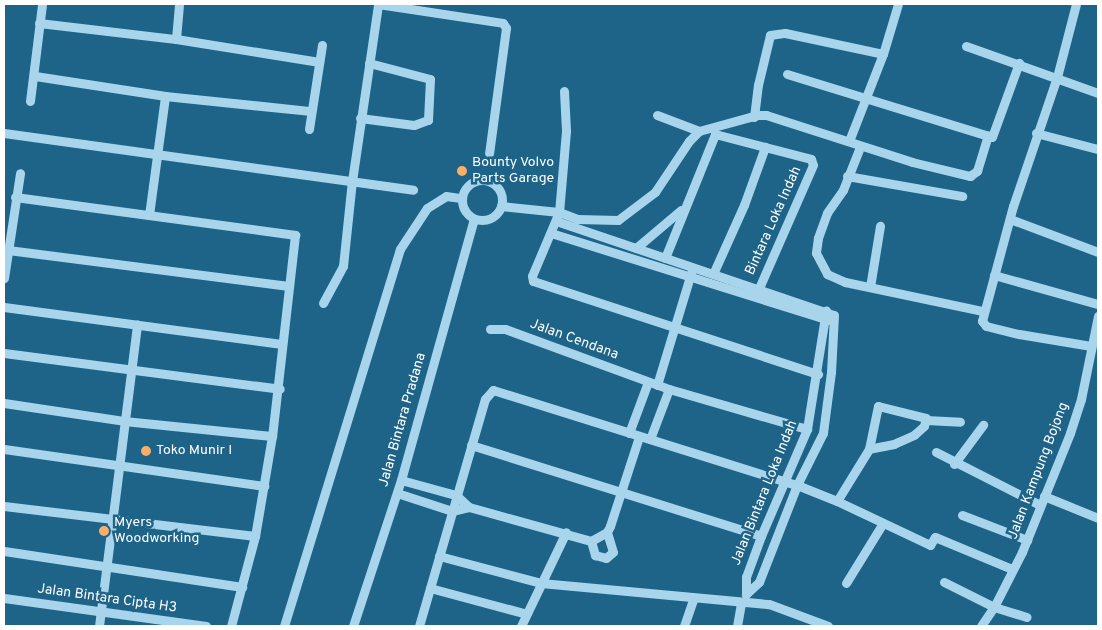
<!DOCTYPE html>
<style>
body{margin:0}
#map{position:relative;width:1102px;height:630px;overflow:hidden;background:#1e6488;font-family:Overpass,sans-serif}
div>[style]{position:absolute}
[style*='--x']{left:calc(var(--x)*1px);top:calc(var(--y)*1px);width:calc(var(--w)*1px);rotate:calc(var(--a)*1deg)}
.minor>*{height:9px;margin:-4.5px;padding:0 4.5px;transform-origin:4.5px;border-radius:4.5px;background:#a8d5eb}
.minor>.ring{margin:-4.5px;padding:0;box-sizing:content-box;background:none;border:9px solid #a8d5eb;border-radius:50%}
.dots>*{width:14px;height:14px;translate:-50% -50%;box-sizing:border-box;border:2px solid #1e6488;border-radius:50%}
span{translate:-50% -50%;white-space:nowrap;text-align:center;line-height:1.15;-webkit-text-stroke:5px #1e6488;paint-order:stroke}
.poi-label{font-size:14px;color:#fff}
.left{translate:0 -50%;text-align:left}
.street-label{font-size:14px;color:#fff}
.frame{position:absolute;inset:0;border:5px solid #fff;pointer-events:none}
</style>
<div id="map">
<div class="minor">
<div style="--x:378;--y:4;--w:126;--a:8.6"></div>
<div style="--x:503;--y:23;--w:6;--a:59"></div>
<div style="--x:506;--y:28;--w:126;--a:97.7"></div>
<div style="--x:1076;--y:4;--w:75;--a:104.6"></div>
<div style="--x:1057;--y:77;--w:136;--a:108.8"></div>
<div style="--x:1013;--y:206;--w:119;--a:105.1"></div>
<div style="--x:982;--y:321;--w:6;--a:51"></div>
<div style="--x:986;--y:326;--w:34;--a:14"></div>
<div style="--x:1019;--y:334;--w:73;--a:9.5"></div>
<div style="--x:39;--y:23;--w:138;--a:6.7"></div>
<div style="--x:176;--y:39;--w:145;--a:9.1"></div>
<div style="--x:176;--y:39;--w:35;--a:-85"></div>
<div style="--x:966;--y:46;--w:140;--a:19.6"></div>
<div style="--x:787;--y:74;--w:214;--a:17.1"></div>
<div style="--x:992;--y:137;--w:79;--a:-70"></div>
<div style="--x:35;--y:76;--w:132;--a:8.7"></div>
<div style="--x:165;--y:96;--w:147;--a:5.9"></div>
<div style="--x:564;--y:91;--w:40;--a:87.1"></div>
<div style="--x:566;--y:131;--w:81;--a:94.9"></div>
<div style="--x:559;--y:212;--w:69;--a:112.9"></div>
<div style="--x:532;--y:276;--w:5;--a:79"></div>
<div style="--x:533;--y:281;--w:300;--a:18.1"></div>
<div style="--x:30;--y:101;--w:98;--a:-82.9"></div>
<div style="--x:657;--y:115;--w:45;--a:20.9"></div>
<div style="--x:754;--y:117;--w:32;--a:-83"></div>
<div style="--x:758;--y:85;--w:51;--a:-76.5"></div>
<div style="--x:770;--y:35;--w:15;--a:-8"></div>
<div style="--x:785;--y:33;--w:100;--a:12.1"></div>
<div style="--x:360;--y:118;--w:54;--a:7.4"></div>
<div style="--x:414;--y:125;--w:15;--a:-20"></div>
<div style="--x:428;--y:120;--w:41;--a:-87.2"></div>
<div style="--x:430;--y:79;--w:63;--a:-165.3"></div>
<div style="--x:309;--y:129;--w:85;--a:-81.2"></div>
<div style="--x:4;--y:133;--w:413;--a:7.9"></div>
<div style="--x:1036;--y:133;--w:64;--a:14.5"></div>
<div style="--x:849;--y:141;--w:93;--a:-68.7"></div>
<div style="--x:883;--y:54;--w:52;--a:-73.3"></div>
<div style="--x:860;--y:147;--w:46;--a:111.6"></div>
<div style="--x:843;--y:190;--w:28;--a:125"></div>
<div style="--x:827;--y:213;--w:27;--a:110"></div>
<div style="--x:818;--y:238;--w:15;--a:98"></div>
<div style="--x:816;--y:253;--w:24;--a:62"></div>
<div style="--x:827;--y:274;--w:20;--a:24"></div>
<div style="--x:845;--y:282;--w:141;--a:11.9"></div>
<div style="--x:847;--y:176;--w:117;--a:9.9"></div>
<div class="ring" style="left:462px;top:180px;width:31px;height:31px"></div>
<div style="--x:15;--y:197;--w:283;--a:7.7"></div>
<div style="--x:295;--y:235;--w:202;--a:96.5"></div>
<div style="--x:272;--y:436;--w:101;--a:99.6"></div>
<div style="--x:255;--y:536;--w:93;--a:104.9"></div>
<div style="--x:501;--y:206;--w:58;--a:5.9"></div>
<div style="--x:559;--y:212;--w:19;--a:21"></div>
<div style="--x:577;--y:219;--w:41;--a:1.4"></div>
<div style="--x:618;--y:220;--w:46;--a:-37.1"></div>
<div style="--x:655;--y:192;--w:61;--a:-56.3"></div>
<div style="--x:689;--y:141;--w:14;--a:-45"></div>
<div style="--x:699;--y:131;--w:60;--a:-15.4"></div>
<div style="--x:757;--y:115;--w:9;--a:0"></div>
<div style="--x:766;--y:115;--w:153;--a:17.8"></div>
<div style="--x:912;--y:162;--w:60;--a:13.6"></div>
<div style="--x:970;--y:176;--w:9;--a:-36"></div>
<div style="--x:977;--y:171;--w:37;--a:-73"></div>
<div style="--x:149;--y:215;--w:120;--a:-82.3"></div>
<div style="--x:1010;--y:219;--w:94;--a:20.6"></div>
<div style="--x:556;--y:221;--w:293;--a:18.7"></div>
<div style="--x:834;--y:315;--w:57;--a:93"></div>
<div style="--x:831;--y:372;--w:62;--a:97.5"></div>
<div style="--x:823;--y:433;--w:58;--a:116.6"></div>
<div style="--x:797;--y:485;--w:104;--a:111.4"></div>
<div style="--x:759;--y:582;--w:18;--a:137"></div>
<div style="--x:551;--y:233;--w:291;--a:17.4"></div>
<div style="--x:636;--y:248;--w:59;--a:-40.2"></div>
<div style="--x:8;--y:250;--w:283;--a:7.3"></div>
<div style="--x:665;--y:258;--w:134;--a:-68"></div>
<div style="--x:715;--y:134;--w:99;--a:14.6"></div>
<div style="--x:811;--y:159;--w:6;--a:72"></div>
<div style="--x:813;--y:165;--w:134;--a:113.7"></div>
<div style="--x:713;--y:274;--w:76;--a:-65.8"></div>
<div style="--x:744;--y:205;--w:62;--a:-70.1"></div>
<div style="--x:994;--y:275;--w:108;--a:15.6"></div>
<div style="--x:4;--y:278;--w:106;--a:-81.3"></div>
<div style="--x:870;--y:287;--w:62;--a:-80.7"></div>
<div style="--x:323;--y:303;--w:42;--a:-61.6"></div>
<div style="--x:343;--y:266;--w:85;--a:-84"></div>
<div style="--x:352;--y:181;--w:179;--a:-81.6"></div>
<div style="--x:4;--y:307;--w:280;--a:7.6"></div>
<div style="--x:490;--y:329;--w:15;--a:0"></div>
<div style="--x:505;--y:329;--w:175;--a:20.1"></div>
<div style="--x:669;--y:389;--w:144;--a:16.2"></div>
<div style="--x:4;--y:353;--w:278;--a:7.4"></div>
<div style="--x:657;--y:385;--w:117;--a:-73.1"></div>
<div style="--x:4;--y:403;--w:121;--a:8.5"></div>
<div style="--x:124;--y:421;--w:149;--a:5.8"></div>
<div style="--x:926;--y:420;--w:34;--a:3"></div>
<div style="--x:629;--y:433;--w:54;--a:-69.6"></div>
<div style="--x:650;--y:439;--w:53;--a:-69.2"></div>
<div style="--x:471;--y:445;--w:304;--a:17.4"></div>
<div style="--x:4;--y:449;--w:263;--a:8.1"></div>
<div style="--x:936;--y:452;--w:117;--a:27"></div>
<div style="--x:954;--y:464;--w:49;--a:-53.4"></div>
<div style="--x:401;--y:480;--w:57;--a:15.3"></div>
<div style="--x:456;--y:495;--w:18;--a:43"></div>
<div style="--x:469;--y:507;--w:127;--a:15.6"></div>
<div style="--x:591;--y:541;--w:18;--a:-29"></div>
<div style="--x:607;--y:532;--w:7;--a:-63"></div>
<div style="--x:610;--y:526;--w:94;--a:-72"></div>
<div style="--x:397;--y:493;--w:58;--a:18.1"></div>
<div style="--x:452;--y:511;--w:17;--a:-13"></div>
<div style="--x:1044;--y:496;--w:58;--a:22.2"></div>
<div style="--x:837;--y:501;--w:103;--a:25.3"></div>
<div style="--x:930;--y:545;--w:9;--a:-58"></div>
<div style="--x:935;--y:537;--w:83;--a:22.6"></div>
<div style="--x:4;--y:506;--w:253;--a:6.8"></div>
<div style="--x:962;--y:515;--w:70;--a:21"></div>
<div style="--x:591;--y:541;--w:15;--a:74"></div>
<div style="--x:595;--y:555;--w:11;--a:15"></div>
<div style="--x:606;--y:558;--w:9;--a:-41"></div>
<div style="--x:613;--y:552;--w:21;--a:-107"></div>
<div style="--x:4;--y:551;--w:241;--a:8.6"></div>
<div style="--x:439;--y:556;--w:106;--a:14.8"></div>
<div style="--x:541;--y:583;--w:229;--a:5.3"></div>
<div style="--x:769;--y:604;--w:63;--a:20.4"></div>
<div style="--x:944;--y:582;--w:56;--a:26.6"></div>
<div style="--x:994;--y:607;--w:34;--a:17"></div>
<div style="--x:846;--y:583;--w:70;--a:-58.3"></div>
<div style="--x:430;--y:588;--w:100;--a:15"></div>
<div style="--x:746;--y:594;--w:17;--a:-90"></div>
<div style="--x:746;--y:577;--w:44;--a:-69.9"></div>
<div style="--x:761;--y:536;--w:116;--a:-66.7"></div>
<div style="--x:807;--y:429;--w:120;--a:-80.9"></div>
<div style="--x:4;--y:598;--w:204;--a:7.9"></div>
<div style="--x:99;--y:626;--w:304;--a:-82.8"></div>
<div style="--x:284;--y:626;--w:394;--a:-72.9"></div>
<div style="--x:400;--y:249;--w:49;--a:-56.6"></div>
<div style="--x:427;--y:208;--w:22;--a:-32"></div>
<div style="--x:446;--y:196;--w:15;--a:8"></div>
<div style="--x:353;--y:626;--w:154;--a:-71.8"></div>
<div style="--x:401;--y:480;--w:271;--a:-74.4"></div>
<div style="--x:419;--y:626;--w:236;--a:-73.8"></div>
<div style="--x:485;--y:399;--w:12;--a:-48"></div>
<div style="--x:493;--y:390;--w:318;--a:17.4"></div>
<div style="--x:797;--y:485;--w:43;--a:21.8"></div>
<div style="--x:837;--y:501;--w:61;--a:-58.4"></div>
<div style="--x:869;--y:449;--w:44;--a:-78.2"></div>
<div style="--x:878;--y:406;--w:49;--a:14"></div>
<div style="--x:926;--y:418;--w:8;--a:104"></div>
<div style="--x:924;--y:426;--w:13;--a:138"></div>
<div style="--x:914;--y:435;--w:22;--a:156"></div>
<div style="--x:894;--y:444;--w:25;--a:169"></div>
<div style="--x:521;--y:626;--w:104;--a:-64.4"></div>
<div style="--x:684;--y:626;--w:28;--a:-71"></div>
<div style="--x:737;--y:626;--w:22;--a:-80"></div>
<div style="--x:981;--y:626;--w:23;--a:-56"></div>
<div style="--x:994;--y:607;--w:62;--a:-63"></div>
<div style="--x:1022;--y:552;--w:128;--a:-68"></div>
<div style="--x:1070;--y:433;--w:36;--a:-72"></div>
<div style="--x:1081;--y:399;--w:85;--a:-78.4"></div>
</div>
<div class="dots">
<div style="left:462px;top:171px;background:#faae67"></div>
<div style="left:146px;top:451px;background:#faae67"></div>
<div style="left:104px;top:531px;background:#faae67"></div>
</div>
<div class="poi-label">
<span class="left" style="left:472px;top:171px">Bounty Volvo<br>Parts Garage</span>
<span class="left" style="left:156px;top:451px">Toko Munir I</span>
<span class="left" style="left:114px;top:531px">Myers<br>Woodworking</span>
</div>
<div class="street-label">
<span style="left:774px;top:221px;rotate:-66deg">Bintara Loka Indah</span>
<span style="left:574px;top:340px;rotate:20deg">Jalan Cendana</span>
<span style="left:403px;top:420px;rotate:-74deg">Jalan Bintara Pradana</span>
<span style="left:1039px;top:471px;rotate:-69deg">Jalan Kampung Bojong</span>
<span style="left:765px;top:493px;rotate:-68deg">Jalan Bintara Loka Indah</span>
<span style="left:107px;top:599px;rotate:8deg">Jalan Bintara Cipta H3</span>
</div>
<div class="frame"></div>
</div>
